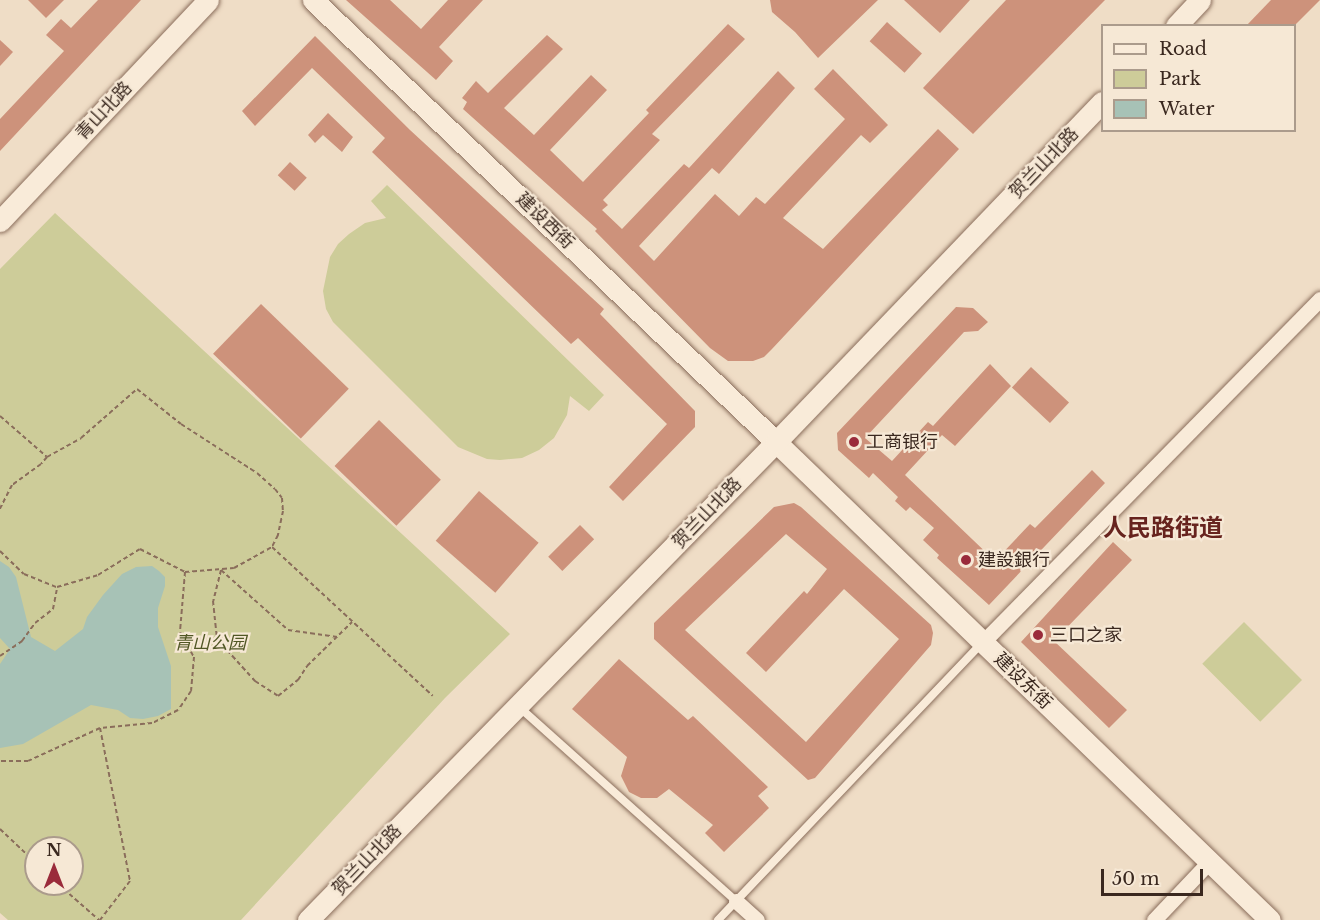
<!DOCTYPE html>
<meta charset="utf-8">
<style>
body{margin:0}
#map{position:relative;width:1320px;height:920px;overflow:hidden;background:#efddc6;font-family:"Libre Baskerville","Noto Sans SC",serif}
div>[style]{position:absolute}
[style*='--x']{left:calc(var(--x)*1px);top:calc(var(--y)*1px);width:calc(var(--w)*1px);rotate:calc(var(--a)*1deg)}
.green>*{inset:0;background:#cdcc99;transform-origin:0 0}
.water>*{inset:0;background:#a7c2b6}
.building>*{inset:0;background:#cd927b;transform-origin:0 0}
.path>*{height:2px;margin-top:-1px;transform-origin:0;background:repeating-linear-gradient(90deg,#8a6d5b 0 4.5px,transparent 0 7.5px)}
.roads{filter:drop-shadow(0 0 2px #8a6d5b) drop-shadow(0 0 2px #8a6d5b)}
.service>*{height:8px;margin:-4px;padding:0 4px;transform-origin:4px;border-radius:4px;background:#f9ebd9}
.minor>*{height:15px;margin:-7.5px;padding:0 7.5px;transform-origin:7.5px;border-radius:7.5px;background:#f9ebd9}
.secondary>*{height:21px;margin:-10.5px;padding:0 10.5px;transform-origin:10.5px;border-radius:10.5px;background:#f9ebd9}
.dots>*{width:16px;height:16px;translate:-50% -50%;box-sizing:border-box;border:3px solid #f6e8d5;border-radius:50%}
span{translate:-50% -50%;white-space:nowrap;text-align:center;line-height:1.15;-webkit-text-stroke:4.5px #f6e8d5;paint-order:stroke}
.street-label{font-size:18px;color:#3a281f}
.poi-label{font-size:18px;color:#3a281f}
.left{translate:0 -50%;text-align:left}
.park-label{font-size:18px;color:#515725;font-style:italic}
.district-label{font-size:24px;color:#67231e;font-weight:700}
.legend{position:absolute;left:1101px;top:24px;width:195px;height:108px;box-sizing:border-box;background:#f6e8d5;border:2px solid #ab9b8c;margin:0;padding:8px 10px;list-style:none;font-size:18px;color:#3a281f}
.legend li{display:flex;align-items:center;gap:12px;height:30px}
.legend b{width:30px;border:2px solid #ab9b8c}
.north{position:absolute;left:24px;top:836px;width:60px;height:60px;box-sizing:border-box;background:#f6e8d5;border:2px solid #ab9b8c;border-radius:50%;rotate:0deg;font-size:16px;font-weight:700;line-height:24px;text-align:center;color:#3a281f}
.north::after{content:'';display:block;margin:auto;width:21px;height:27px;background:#9a2b3b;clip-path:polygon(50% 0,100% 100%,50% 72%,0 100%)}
.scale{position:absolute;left:1101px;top:869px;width:102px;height:27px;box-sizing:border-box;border:3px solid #3a281f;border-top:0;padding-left:8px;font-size:18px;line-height:21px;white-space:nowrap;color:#3a281f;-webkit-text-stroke:4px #f6e8d5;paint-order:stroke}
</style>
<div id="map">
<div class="green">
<div style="clip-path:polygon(387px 185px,604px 395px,589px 411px,570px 396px,567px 415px,554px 438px,539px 450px,522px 458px,500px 460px,487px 459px,458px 447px,333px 322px,326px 309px,323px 291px,330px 257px,338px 244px,349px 234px,365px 223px,386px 218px,371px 201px)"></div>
<div style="clip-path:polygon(evenodd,55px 213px,510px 634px,445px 698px,241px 920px,8px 920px,0 913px,0 269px,55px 213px,36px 848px,72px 848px,72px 884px,36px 884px,36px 848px)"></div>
<div style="left:1244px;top:622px;width:82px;height:59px;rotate:45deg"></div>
</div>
<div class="water">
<div style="clip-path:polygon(0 561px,9px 567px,16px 577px,31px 637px,55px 651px,83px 629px,87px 617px,103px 595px,122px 574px,136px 567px,152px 566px,159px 571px,165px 577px,165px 586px,158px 608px,158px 627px,171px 666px,171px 709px,158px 716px,143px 719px,130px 718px,118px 710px,91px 705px,23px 744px,0 748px,0 664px,10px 649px,0 638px)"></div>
</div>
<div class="building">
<div style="clip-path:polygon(28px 0,64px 0,46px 18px)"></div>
<div style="clip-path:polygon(98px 0,141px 0,0 151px,0 119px,64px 51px,46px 35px,61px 19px,71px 28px)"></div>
<div style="clip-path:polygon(346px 0,390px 0,421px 29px,448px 0,483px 0,439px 47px,453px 61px,436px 80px)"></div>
<div style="clip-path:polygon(770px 0,878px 0,818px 58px,795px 32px,772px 12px)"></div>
<div style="clip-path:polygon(904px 0,970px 0,940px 33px)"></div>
<div style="clip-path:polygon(1006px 0,1105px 0,973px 134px,923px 88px)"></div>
<div style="clip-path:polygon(1271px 0,1320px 0,1294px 26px,1246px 26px)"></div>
<div style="left:887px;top:22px;width:47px;height:26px;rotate:42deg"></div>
<div style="clip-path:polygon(728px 24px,745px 39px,652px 134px,660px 140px,603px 200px,608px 205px,602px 210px,622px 229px,684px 164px,689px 168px,778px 71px,795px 88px,719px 174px,712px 168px,639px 246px,654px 261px,715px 194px,739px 216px,756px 197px,765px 204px,845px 119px,814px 89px,833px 69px,888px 125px,870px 143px,861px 135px,783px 218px,823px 249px,938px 129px,959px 149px,772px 349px,764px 357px,753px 361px,728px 361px,710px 348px,595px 231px,597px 229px,463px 109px,467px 102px,462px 98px,476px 81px,488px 93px,547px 35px,563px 49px,504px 108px,534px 135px,591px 75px,607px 90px,550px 150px,583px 182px,649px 113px,646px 110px)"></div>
<div style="clip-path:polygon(315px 36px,410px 130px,604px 309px,600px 314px,695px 411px,695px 427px,623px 501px,609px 487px,667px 424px,578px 338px,571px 344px,372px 152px,385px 138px,312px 68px,255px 126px,242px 111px)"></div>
<div style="clip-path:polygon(0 40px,13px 52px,0 66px)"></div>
<div style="clip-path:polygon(328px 113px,353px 137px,342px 152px,323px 135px,315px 143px,308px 135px)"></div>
<div style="left:290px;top:162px;width:23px;height:18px;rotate:43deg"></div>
<div style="left:261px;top:304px;width:122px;height:69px;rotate:44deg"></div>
<div style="clip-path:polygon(956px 307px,973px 308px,988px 322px,978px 331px,964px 332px,865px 438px,892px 461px,928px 422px,933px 426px,990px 364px,1011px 386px,955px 446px,942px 435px,905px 475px,995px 561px,1030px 524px,1035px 528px,1092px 470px,1105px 483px,989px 605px,937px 558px,939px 555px,923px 540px,934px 528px,910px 507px,906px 511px,895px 501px,898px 497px,873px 473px,869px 478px,838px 450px,837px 433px)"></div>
<div style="left:1031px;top:367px;width:52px;height:28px;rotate:43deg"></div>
<div style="left:379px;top:420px;width:86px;height:64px;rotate:44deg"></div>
<div style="left:479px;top:491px;width:79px;height:66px;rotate:41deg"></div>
<div style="clip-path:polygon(evenodd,794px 503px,801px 507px,931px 625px,933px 633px,931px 645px,815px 778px,808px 780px,654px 639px,654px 623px,774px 507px,794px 503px,786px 534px,827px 569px,807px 594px,804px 591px,746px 653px,766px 672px,844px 589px,899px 639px,806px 742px,685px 630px,786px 534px)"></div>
<div style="left:580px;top:525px;width:20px;height:45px;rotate:45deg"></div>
<div style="clip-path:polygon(1113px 542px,1132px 560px,1054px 641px,1127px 710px,1109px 728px,1021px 642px)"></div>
<div style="clip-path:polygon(619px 659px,688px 720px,693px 716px,768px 787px,758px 796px,769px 808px,724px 852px,705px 833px,713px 825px,669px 789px,657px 798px,641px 798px,629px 792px,621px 776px,627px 757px,572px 709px)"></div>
</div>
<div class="path">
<div style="--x:0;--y:416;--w:62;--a:41.1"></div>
<div style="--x:47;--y:457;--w:9;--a:131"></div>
<div style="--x:41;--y:464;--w:36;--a:144"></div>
<div style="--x:12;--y:485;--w:27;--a:117"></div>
<div style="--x:47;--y:457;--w:39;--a:-29"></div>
<div style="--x:81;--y:438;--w:74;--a:-41.2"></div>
<div style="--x:137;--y:389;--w:56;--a:38.5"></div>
<div style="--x:181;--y:424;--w:90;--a:32.8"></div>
<div style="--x:257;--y:473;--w:24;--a:42"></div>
<div style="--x:275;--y:489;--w:11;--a:52"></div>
<div style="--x:282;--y:498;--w:13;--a:86"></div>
<div style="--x:283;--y:511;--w:25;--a:102"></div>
<div style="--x:278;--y:535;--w:13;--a:117"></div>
<div style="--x:0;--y:551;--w:33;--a:44"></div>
<div style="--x:24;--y:574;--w:35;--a:22"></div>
<div style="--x:57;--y:587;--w:43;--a:-16.3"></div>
<div style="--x:98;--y:575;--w:49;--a:-31.8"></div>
<div style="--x:140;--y:549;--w:51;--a:27.1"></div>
<div style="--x:185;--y:572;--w:60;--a:94.8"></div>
<div style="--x:180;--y:632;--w:29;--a:61"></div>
<div style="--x:194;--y:657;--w:34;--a:95"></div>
<div style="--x:191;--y:691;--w:23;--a:124"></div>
<div style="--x:178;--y:710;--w:29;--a:153"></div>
<div style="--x:152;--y:723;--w:52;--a:174.5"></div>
<div style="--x:100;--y:728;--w:79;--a:155.4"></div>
<div style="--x:28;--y:761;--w:28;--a:180"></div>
<div style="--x:221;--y:570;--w:32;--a:104"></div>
<div style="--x:213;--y:601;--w:38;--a:84"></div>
<div style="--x:217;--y:639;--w:57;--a:47.9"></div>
<div style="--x:255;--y:681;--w:27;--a:33"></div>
<div style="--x:278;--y:696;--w:26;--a:-39"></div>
<div style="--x:298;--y:680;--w:17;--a:-57"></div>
<div style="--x:307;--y:666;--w:63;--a:-44.4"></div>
<div style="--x:221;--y:570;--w:90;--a:41.8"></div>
<div style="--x:288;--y:630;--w:50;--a:8"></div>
<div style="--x:185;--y:572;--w:49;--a:-4.7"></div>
<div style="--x:234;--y:568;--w:43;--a:-28.9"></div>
<div style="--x:272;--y:547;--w:219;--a:42.8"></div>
<div style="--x:0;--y:656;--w:27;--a:-34"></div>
<div style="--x:22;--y:641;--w:22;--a:-54"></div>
<div style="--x:35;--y:623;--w:23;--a:-38"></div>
<div style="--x:53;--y:609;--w:20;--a:-79"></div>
<div style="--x:100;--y:728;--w:156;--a:78.9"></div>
<div style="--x:130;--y:881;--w:49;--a:127.6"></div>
<div style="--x:0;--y:829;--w:50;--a:43.4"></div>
<div style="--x:58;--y:884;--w:55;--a:41.3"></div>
</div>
<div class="roads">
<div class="service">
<div style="--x:519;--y:707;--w:291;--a:41.8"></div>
<div style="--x:718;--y:920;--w:383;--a:-46.4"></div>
</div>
<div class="minor">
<div style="--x:983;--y:642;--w:481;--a:-45.5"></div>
<div style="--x:736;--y:901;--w:28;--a:42"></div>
<div style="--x:1154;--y:920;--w:80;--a:-46.5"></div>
</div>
<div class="secondary">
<div style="--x:313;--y:0;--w:640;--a:43.67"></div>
<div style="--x:776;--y:442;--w:687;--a:44.06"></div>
<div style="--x:1176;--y:26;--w:35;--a:-47"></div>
<div style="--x:0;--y:221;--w:303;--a:-46.7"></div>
<div style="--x:308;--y:920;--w:669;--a:-45.61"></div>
<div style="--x:776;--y:442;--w:471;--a:-46.2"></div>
</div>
</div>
<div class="dots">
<div style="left:854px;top:442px;background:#9a2b3b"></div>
<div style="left:966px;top:560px;background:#9a2b3b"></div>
<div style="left:1038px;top:635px;background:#9a2b3b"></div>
</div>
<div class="street-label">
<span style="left:104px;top:111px;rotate:-47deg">青山北路</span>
<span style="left:1044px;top:163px;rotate:-46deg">贺兰山北路</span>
<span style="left:545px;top:221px;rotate:44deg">建设西街</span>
<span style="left:707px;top:513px;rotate:-46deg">贺兰山北路</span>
<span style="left:1023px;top:681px;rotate:44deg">建设东街</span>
<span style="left:367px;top:860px;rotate:-46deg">贺兰山北路</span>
</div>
<div class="poi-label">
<span class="left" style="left:866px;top:442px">工商银行</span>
<span class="left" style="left:978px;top:560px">建設銀行</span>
<span class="left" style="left:1050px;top:635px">三口之家</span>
</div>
<div class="park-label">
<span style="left:210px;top:643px">青山公园</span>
</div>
<div class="district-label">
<span style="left:1163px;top:528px">人民路街道</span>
</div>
<ul class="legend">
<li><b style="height:8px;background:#f9ebd9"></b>Road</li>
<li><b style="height:16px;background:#cdcc99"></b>Park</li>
<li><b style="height:16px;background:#a7c2b6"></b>Water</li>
</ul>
<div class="north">N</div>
<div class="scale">50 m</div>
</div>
